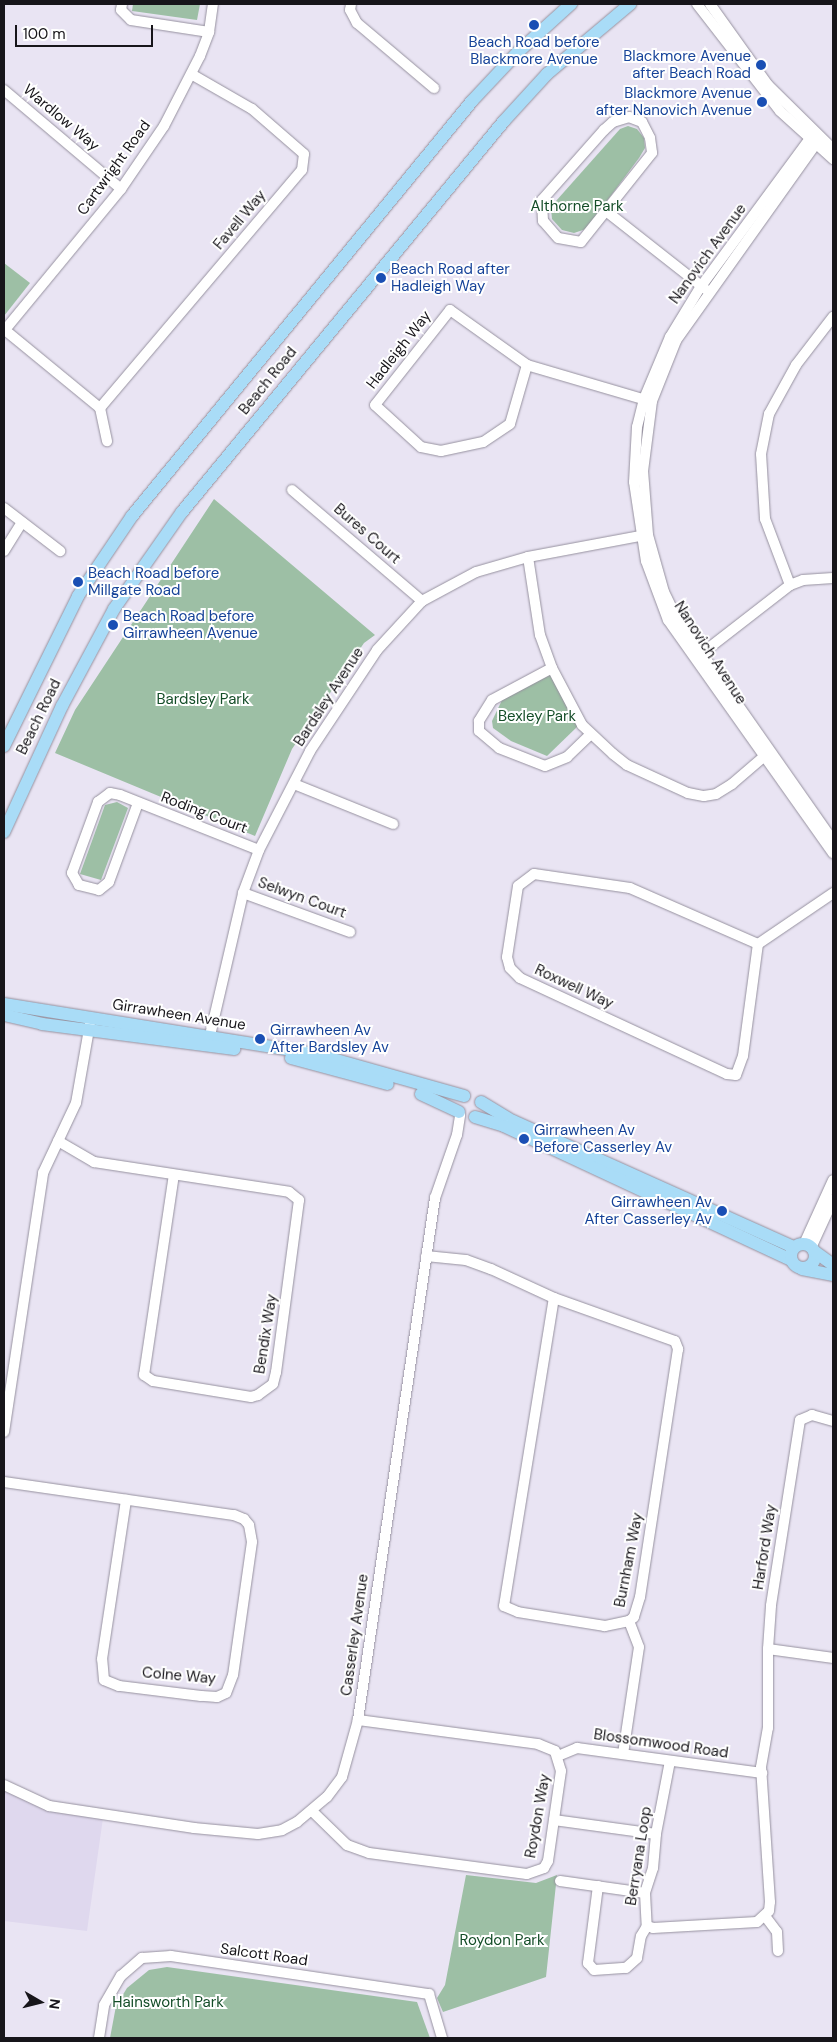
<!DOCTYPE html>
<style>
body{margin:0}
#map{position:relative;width:837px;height:2042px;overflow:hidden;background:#e9e4f3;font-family:"DM Sans",sans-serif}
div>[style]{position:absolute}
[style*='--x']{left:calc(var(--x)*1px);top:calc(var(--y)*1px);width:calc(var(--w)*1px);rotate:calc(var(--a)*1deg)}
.built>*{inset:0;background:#dfd8ee}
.green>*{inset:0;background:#9dbfa5}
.roads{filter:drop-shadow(0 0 1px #96919f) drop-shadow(0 0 1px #96919f)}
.minor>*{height:10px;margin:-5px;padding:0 5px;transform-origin:5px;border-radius:5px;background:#fff}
.major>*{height:12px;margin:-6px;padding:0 6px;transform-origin:6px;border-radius:6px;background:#a9dcf7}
.major>.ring{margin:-6px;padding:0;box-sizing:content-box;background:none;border:12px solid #a9dcf7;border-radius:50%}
.dots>*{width:14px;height:14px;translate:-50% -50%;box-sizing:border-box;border:2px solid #fff;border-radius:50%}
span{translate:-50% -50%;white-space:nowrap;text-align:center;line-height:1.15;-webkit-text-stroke:4px #fff;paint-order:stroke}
.transit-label{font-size:15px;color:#164399}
.right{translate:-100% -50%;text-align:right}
.left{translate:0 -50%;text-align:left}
.street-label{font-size:15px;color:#17151a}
.park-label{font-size:15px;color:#144d28}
.frame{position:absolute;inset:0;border:5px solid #17151a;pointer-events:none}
.north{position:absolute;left:15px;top:1977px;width:50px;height:50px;-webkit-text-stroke:4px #fff;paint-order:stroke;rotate:98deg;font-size:14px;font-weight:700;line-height:20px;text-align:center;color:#17151a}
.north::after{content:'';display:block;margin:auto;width:18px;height:22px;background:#17151a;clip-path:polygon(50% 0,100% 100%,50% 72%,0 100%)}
.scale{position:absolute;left:15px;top:25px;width:138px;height:22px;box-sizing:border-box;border:2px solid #17151a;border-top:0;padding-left:6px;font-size:15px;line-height:18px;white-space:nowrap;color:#17151a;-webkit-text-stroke:4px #fff;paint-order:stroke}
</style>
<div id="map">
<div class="built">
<div style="clip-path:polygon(4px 1791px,49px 1810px,103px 1818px,87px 1931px,4px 1921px)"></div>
</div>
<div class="green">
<div style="clip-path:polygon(133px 4px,200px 4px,197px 20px,132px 11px)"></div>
<div style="clip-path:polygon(628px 126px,637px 129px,644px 138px,645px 148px,639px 158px,586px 229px,574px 233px,562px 230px,552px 219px,551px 209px,556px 201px,620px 129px)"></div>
<div style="clip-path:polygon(4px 263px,30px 283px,4px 316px)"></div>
<div style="clip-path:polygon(214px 499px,375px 635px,364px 643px,292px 749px,255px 836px,55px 753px,75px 710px)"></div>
<div style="clip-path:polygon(550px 675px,578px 726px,547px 756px,511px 741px,493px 728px,492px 721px,503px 698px)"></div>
<div style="clip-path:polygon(117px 802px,128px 808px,101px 880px,80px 874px,105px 805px)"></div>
<div style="clip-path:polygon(466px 1875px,536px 1883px,557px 1875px,546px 1977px,443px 2012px,437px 1998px,445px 1985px)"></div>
<div style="clip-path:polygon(167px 1967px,417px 2002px,430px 2038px,110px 2038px,116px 2006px,127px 1988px,149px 1970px)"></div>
</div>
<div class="roads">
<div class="minor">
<div style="--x:122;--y:4;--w:6;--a:99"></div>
<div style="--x:121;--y:10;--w:14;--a:45"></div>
<div style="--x:131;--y:20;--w:79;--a:8.7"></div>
<div style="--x:351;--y:4;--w:6;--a:99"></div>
<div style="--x:350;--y:10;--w:15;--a:62"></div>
<div style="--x:357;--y:23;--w:101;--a:40.2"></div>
<div style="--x:697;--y:4;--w:135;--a:52.2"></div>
<div style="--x:780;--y:111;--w:72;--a:42.2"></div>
<div style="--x:710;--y:4;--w:100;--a:54.4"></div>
<div style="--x:768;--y:85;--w:91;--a:44.6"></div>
<div style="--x:4;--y:90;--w:153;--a:40.2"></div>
<div style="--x:629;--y:117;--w:14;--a:21"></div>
<div style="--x:642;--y:122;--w:18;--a:63"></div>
<div style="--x:650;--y:138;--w:15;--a:82"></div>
<div style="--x:652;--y:153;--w:114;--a:128.6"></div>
<div style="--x:581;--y:242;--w:23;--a:-170"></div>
<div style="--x:558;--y:238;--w:23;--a:-131"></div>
<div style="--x:543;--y:221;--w:21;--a:-93"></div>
<div style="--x:542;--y:200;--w:94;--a:-48.5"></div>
<div style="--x:604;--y:130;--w:12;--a:-42"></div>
<div style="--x:613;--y:122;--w:17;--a:-17"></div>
<div style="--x:814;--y:133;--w:190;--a:126.4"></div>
<div style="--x:701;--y:286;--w:60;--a:121.3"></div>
<div style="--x:670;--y:337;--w:67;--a:112.8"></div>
<div style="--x:644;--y:399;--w:29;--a:104"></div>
<div style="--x:637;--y:427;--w:55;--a:93.1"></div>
<div style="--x:634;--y:482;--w:80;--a:81.4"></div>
<div style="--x:646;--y:561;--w:63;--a:69.6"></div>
<div style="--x:668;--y:620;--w:286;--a:54.7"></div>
<div style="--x:820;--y:138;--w:249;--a:125.4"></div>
<div style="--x:676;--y:341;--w:65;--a:111.8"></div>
<div style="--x:652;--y:401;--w:71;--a:97.3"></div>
<div style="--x:643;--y:471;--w:64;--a:85.5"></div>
<div style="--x:648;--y:535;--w:59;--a:74.3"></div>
<div style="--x:664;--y:592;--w:25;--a:64"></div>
<div style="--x:675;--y:615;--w:276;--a:55"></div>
<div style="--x:606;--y:211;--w:126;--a:38.2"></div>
<div style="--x:5;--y:330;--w:123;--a:39.4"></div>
<div style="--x:100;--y:408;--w:312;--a:-49.7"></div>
<div style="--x:302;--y:170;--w:16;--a:-83"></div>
<div style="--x:304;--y:154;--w:69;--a:-139.1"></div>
<div style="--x:252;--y:109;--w:70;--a:-150.2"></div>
<div style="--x:4;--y:331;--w:184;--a:-50.5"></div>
<div style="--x:121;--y:189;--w:76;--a:-55.7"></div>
<div style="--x:164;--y:126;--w:79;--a:-62.8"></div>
<div style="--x:200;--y:56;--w:26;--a:-69"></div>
<div style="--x:209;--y:32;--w:28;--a:-82"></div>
<div style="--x:527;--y:365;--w:61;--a:106.1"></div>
<div style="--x:510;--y:424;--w:32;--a:146"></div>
<div style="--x:483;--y:442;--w:43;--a:167.9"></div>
<div style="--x:441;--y:451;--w:20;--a:-169"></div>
<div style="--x:421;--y:447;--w:62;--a:-137.6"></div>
<div style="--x:375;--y:405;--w:121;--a:-51.7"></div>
<div style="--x:450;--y:310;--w:95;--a:35.5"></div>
<div style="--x:527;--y:365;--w:127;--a:16.4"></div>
<div style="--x:100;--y:408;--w:34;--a:78"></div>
<div style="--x:292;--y:490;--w:171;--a:40.5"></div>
<div style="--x:4;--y:508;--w:71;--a:37.5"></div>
<div style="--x:4;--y:551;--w:34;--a:-58"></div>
<div style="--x:528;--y:557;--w:79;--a:81.3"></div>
<div style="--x:540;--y:635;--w:35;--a:70"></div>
<div style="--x:552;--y:668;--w:64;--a:62.2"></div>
<div style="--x:582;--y:725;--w:42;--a:43.1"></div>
<div style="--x:613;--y:754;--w:18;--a:38"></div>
<div style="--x:627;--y:765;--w:67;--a:24.7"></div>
<div style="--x:688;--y:793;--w:16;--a:11"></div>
<div style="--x:704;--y:796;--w:12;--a:-9"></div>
<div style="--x:716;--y:794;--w:19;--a:-32"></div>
<div style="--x:732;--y:784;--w:48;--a:-40.7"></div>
<div style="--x:790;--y:585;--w:71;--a:-110.7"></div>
<div style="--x:765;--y:519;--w:65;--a:-93.5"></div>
<div style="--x:761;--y:454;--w:41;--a:-78.7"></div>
<div style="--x:769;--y:414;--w:56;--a:-61.1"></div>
<div style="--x:796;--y:365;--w:61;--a:-52.4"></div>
<div style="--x:696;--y:658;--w:119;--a:-37.8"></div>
<div style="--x:790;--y:585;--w:14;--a:-21"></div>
<div style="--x:803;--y:580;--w:30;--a:-4"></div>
<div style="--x:552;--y:668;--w:68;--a:151.9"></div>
<div style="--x:492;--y:700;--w:25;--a:122"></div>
<div style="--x:479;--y:721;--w:10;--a:90"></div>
<div style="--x:479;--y:731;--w:26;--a:40"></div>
<div style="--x:499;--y:748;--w:49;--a:21.4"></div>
<div style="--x:545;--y:766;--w:24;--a:-22"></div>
<div style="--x:567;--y:757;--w:33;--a:-44"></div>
<div style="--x:294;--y:784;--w:107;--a:22"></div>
<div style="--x:138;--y:803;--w:84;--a:110.2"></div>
<div style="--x:109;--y:882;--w:13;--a:141"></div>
<div style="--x:99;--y:890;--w:21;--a:-166"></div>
<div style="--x:79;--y:885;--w:14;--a:-120"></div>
<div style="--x:72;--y:873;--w:76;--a:-69.9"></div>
<div style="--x:98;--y:802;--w:15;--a:-37"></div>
<div style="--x:110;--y:793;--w:10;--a:11"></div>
<div style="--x:120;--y:795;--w:149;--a:21.6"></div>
<div style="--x:243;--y:893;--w:114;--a:20"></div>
<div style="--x:758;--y:944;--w:140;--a:-156.4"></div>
<div style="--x:630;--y:888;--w:97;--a:-171.7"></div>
<div style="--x:534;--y:874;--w:20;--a:143"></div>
<div style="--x:518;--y:886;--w:72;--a:98.8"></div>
<div style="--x:507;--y:957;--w:11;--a:75"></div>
<div style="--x:510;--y:968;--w:14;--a:45"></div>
<div style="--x:520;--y:978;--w:228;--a:24.9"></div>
<div style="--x:727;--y:1074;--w:9;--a:6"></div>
<div style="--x:736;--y:1075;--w:20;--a:-70"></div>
<div style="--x:743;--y:1056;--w:113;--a:-82.4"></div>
<div style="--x:758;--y:944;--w:91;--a:-34.2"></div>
<div style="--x:208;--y:1044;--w:155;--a:-76.9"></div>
<div style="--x:243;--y:893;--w:46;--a:-69.6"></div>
<div style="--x:259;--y:850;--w:111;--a:-62.7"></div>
<div style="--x:310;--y:751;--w:121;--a:-56.4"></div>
<div style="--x:377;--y:650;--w:67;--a:-47.4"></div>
<div style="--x:422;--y:601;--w:61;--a:-28.2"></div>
<div style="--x:476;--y:572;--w:54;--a:-16.1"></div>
<div style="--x:528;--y:557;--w:120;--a:-10.6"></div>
<div style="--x:58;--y:1141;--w:42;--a:30.3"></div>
<div style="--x:94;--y:1162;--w:197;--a:8.7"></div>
<div style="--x:289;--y:1192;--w:13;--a:39"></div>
<div style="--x:299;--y:1200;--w:174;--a:97.6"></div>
<div style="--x:276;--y:1372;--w:12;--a:104"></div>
<div style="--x:273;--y:1384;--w:19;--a:144"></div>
<div style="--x:258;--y:1395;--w:7;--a:164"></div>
<div style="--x:251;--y:1397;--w:99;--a:-170.7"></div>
<div style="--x:153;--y:1381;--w:11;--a:-146"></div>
<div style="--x:144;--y:1375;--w:202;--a:-81.5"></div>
<div style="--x:804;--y:1244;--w:70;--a:-65.6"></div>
<div style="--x:811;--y:1248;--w:53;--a:-65.4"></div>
<div style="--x:426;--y:1256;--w:40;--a:5.7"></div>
<div style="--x:466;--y:1260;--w:27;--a:20"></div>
<div style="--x:491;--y:1269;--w:69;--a:24.7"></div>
<div style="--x:554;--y:1298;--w:128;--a:19.6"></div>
<div style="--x:675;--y:1341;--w:9;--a:69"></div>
<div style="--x:678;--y:1349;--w:251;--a:98.7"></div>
<div style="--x:640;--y:1597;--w:21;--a:107"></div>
<div style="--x:634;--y:1617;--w:6;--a:141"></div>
<div style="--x:629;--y:1621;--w:25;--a:168"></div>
<div style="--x:605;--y:1626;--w:88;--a:-170.9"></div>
<div style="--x:518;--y:1612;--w:15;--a:-157"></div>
<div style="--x:504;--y:1606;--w:312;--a:-80.8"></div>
<div style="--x:833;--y:1421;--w:22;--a:-164"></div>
<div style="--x:812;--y:1415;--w:13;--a:157"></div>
<div style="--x:800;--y:1420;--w:188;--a:98.9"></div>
<div style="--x:771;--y:1606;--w:43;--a:94"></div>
<div style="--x:768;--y:1649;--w:66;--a:7.9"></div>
<div style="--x:4;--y:1432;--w:262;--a:-81.4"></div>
<div style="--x:43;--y:1173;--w:77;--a:-64.8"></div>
<div style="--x:76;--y:1103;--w:80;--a:-80"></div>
<div style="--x:4;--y:1482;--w:232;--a:8.2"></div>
<div style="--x:234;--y:1515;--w:11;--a:22"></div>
<div style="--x:244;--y:1519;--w:8;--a:50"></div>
<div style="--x:249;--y:1525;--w:17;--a:80"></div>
<div style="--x:252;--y:1542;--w:134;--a:98.1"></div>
<div style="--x:233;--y:1675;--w:19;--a:111"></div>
<div style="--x:226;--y:1693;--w:10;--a:156"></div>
<div style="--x:217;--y:1697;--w:16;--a:-176"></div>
<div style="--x:201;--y:1696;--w:83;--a:-173"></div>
<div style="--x:119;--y:1686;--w:16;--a:-158"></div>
<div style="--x:104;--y:1680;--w:21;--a:-95"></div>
<div style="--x:102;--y:1659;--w:161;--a:-81.4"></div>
<div style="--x:623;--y:1754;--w:108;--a:-81.5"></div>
<div style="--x:639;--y:1647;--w:28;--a:-111"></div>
<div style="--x:558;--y:1756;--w:21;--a:-23"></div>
<div style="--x:577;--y:1748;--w:187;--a:7.7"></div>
<div style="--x:670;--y:1761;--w:74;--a:100.9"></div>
<div style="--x:656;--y:1834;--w:34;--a:95"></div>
<div style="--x:653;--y:1868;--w:26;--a:108"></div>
<div style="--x:645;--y:1893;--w:33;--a:87"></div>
<div style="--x:647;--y:1926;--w:6;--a:18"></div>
<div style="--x:653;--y:1928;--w:104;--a:-3.3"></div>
<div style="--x:757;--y:1922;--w:16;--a:-43"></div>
<div style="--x:769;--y:1911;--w:9;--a:-84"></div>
<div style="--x:770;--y:1902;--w:135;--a:-93.8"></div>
<div style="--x:761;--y:1767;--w:40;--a:-80"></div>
<div style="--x:768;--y:1728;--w:79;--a:-90"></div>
<div style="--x:4;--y:1785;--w:50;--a:25"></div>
<div style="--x:49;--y:1806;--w:147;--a:8.6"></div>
<div style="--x:194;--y:1828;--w:64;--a:5.4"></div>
<div style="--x:258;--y:1834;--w:24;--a:-9"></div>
<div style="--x:282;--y:1830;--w:17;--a:-28"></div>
<div style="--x:297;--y:1822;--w:39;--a:-40"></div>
<div style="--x:327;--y:1797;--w:25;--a:-53"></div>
<div style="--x:342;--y:1777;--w:59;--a:-74.3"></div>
<div style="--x:358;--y:1720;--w:528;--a:-81.61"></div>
<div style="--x:435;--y:1198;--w:67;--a:-70.8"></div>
<div style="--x:457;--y:1135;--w:20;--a:-81"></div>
<div style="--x:312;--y:1811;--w:49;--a:44.2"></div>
<div style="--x:347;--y:1845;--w:23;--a:20"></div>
<div style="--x:369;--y:1853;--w:159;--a:7.6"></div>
<div style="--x:527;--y:1874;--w:18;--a:-19"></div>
<div style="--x:544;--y:1868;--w:8;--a:-60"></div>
<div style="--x:548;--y:1861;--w:91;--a:-81.8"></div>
<div style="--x:561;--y:1771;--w:21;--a:-107"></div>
<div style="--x:555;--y:1751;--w:18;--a:-158"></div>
<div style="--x:538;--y:1744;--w:182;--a:-172.4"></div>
<div style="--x:554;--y:1820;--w:103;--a:7.8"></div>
<div style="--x:560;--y:1881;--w:86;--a:8"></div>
<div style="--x:598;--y:1886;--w:78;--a:97.4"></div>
<div style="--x:588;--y:1963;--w:9;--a:49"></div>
<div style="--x:594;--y:1970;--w:32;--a:-4"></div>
<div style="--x:626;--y:1968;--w:15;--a:-42"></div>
<div style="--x:637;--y:1958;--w:22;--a:-80"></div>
<div style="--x:641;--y:1936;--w:12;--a:-59"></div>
<div style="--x:765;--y:1916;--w:20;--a:53"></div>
<div style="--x:777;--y:1932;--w:19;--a:87"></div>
<div style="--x:99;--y:2038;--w:33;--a:-81"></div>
<div style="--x:104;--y:2005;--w:34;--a:-60"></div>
<div style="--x:121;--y:1976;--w:28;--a:-41"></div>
<div style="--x:142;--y:1958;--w:29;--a:-4"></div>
<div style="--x:171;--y:1956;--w:261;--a:8.4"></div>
<div style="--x:429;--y:1994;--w:46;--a:73.5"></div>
</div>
<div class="major">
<div style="--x:4;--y:746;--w:167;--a:-63.7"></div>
<div style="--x:78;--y:596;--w:97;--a:-56"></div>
<div style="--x:132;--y:516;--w:536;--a:-50.67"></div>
<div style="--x:472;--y:101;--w:67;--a:-46.8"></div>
<div style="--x:518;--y:52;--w:72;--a:-42.2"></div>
<div style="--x:4;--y:832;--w:139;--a:-65.3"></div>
<div style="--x:62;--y:706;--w:110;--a:-61.8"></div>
<div style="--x:114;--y:609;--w:118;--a:-55"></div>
<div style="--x:182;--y:512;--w:507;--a:-50.53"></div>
<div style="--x:504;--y:121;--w:64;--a:-47.5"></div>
<div style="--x:547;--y:74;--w:109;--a:-40.1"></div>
<div style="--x:4;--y:1004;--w:315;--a:9.1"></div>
<div style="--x:315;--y:1054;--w:155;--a:15.7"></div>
<div style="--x:4;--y:1015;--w:39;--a:13"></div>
<div style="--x:42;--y:1024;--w:194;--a:7.4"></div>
<div style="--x:291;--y:1058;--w:100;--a:15"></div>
<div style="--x:421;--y:1094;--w:42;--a:25.3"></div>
<div style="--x:481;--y:1102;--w:37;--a:31"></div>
<div style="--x:513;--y:1121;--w:308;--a:24.2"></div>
<div style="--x:475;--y:1117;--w:30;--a:17"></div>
<div style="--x:504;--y:1126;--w:317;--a:25"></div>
<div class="ring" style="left:791px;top:1244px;width:12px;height:12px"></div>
<div style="--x:814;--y:1251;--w:24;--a:36"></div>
<div style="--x:802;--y:1269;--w:32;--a:11"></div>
</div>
</div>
<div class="dots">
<div style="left:534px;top:25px;background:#1a4fb4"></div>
<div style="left:761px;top:65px;background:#1a4fb4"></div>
<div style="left:762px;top:102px;background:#1a4fb4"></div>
<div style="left:381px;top:278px;background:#1a4fb4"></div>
<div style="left:78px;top:582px;background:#1a4fb4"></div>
<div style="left:113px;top:625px;background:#1a4fb4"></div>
<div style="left:260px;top:1039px;background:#1a4fb4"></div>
<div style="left:524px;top:1139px;background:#1a4fb4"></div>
<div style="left:722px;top:1211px;background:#1a4fb4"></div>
</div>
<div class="transit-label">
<span style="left:534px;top:51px">Beach Road before<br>Blackmore Avenue</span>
<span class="right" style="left:751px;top:65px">Blackmore Avenue<br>after Beach Road</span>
<span class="right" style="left:752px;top:102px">Blackmore Avenue<br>after Nanovich Avenue</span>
<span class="left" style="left:391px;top:278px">Beach Road after<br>Hadleigh Way</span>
<span class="left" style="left:88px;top:582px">Beach Road before<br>Millgate Road</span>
<span class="left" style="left:123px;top:625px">Beach Road before<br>Girrawheen Avenue</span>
<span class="left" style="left:270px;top:1039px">Girrawheen Av<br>After Bardsley Av</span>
<span class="left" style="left:534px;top:1139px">Girrawheen Av<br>Before Casserley Av</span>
<span class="right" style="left:712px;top:1211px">Girrawheen Av<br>After Casserley Av</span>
</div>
<div class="street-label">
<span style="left:61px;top:118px;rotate:40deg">Wardlow Way</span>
<span style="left:114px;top:168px;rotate:-54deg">Cartwright Road</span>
<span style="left:240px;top:220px;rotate:-50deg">Favell Way</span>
<span style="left:708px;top:254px;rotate:-54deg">Nanovich Avenue</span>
<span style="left:399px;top:350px;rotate:-52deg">Hadleigh Way</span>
<span style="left:268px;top:381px;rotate:-51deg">Beach Road</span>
<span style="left:367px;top:534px;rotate:41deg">Bures Court</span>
<span style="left:710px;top:653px;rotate:57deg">Nanovich Avenue</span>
<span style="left:329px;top:697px;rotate:-57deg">Bardsley Avenue</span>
<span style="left:39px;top:717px;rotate:-64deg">Beach Road</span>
<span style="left:204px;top:813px;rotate:21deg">Roding Court</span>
<span style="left:302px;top:898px;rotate:20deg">Selwyn Court</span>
<span style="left:574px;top:987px;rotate:25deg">Roxwell Way</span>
<span style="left:179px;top:1015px;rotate:9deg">Girrawheen Avenue</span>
<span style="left:266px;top:1334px;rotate:-81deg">Bendix Way</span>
<span style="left:765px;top:1547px;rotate:-81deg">Harford Way</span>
<span style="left:629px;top:1560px;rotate:-79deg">Burnham Way</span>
<span style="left:355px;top:1635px;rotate:-82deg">Casserley Avenue</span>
<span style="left:179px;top:1676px;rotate:5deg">Colne Way</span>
<span style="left:661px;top:1744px;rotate:8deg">Blossomwood Road</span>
<span style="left:538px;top:1816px;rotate:-80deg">Roydon Way</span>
<span style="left:639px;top:1856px;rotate:-81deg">Berryana Loop</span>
<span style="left:264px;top:1955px;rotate:8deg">Salcott Road</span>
</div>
<div class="park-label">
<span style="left:577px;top:207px">Althorne Park</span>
<span style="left:203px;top:700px">Bardsley Park</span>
<span style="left:537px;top:717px">Bexley Park</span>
<span style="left:502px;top:1941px">Roydon Park</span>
<span style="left:168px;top:2003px">Hainsworth Park</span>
</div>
<div class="frame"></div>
<div class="north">N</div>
<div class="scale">100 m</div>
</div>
